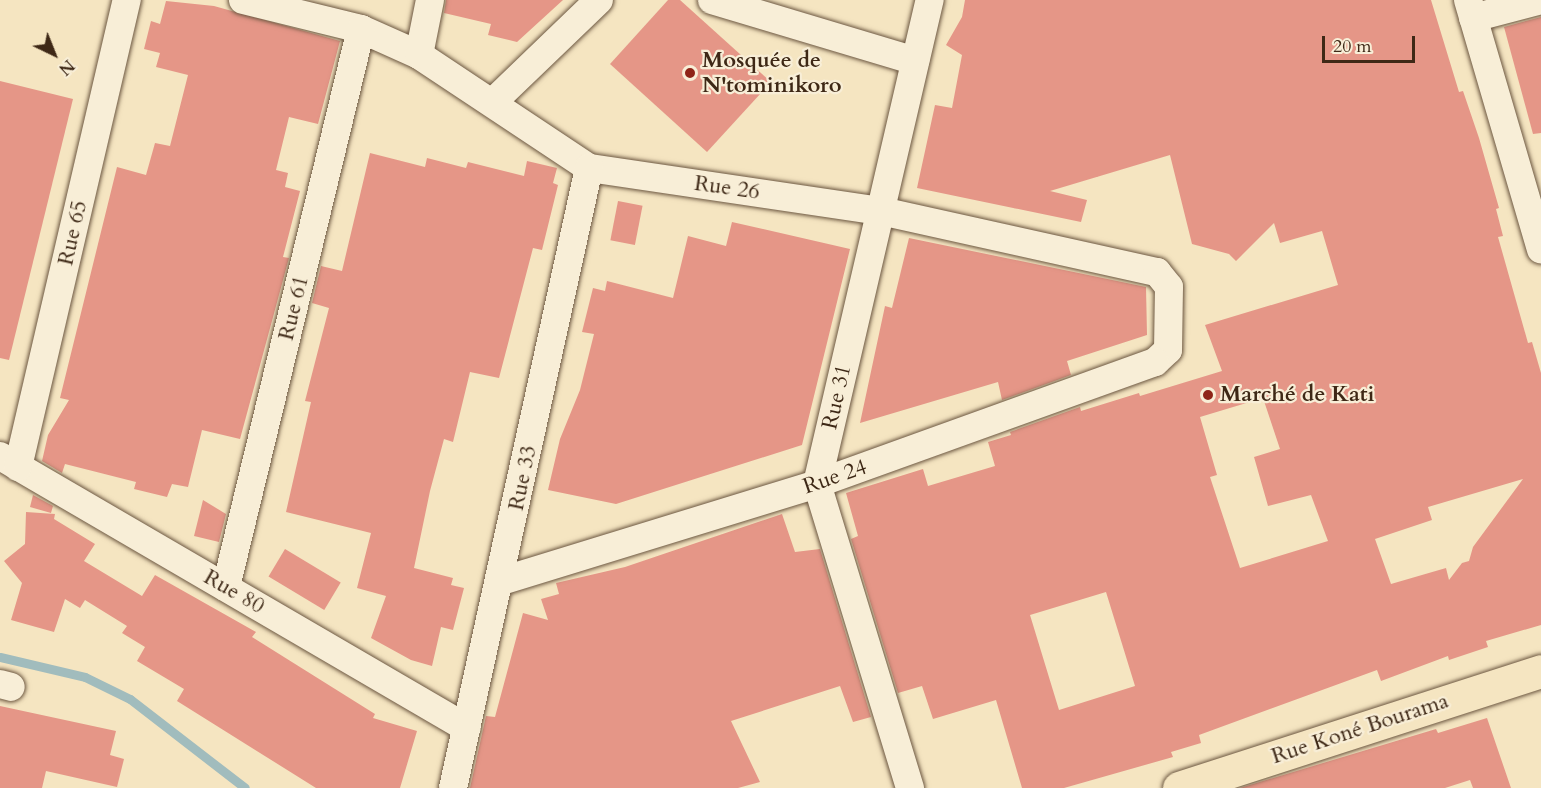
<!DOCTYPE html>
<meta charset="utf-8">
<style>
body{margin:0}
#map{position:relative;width:1541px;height:788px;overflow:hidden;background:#f5e5c1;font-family:Cardo,serif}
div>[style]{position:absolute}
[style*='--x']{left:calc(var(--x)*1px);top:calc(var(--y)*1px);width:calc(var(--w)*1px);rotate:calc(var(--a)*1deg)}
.stream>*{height:9px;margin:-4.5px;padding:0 4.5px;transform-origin:4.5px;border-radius:4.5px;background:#a1bcbd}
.building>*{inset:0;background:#e59687;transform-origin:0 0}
.roads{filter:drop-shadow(0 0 2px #6c5741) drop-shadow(0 0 2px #6c5741)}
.street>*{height:28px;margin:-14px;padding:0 14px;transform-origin:14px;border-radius:14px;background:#f8eed7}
.highway>*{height:33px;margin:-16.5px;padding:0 16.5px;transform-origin:16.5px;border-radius:16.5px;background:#f5e5c1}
.dots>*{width:16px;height:16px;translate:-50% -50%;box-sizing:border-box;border:3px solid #f8eed7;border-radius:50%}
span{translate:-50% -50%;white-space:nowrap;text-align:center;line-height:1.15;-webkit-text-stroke:4.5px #f8eed7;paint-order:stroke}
.poi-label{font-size:22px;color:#3e2816;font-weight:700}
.left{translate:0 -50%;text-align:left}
.street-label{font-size:22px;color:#3e2816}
.north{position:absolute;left:24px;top:24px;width:60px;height:60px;-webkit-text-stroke:4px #f8eed7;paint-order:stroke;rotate:137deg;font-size:16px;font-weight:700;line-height:24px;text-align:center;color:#3e2816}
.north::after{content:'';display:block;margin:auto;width:21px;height:27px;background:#3e2816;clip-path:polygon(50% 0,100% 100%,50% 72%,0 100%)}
.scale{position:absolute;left:1322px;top:36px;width:93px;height:27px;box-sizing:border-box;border:3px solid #3e2816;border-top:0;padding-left:8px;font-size:18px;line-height:21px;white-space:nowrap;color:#3e2816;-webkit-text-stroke:4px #f8eed7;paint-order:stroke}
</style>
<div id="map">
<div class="stream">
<div style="--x:0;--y:657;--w:87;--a:13.2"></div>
<div style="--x:85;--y:677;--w:50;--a:26.1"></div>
<div style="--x:130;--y:699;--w:145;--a:37.7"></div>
</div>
<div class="building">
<div style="clip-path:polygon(446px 0,563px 0,517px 42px,488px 35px,491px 24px,444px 13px)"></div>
<div style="clip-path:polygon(668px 0,680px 0,771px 82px,707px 152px,610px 64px)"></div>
<div style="clip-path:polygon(evenodd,965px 0,1431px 0,1459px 92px,1463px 91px,1479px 138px,1499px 208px,1496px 209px,1503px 236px,1498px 237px,1528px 343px,1532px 342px,1541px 373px,1541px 625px,1486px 641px,1488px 647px,1449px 660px,1448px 656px,1381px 681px,1377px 670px,1199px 735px,1201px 743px,1171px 752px,1173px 757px,1064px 788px,1022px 788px,996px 700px,933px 719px,922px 686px,898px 693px,851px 539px,858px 536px,846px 493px,923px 469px,928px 486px,995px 466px,988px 442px,1011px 435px,1010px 432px,1080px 407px,1081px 411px,1139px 393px,1140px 396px,1222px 371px,1205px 325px,1338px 285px,1322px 231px,1280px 243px,1274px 223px,1236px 261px,1229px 254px,1192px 244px,1170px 155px,1050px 191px,1087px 200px,1081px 222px,917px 188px,935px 105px,952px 108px,962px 55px,946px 45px,962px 17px,965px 0,1263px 398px,1280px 449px,1254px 457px,1268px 506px,1311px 495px,1328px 541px,1240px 568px,1210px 477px,1217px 475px,1200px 417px,1263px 398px,965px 0,1523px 479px,1473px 547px,1469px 561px,1462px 563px,1449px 580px,1446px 568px,1391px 584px,1375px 539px,1432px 520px,1428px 507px,1523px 479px,965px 0,1106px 592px,1135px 686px,1059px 710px,1030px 615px,1106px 592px)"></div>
<div style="clip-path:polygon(166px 1px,214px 6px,340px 41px,318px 124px,289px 117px,276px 170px,288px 173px,285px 187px,300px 191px,283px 257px,289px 258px,240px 439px,202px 430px,188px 487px,172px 484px,167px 497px,134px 489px,136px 482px,65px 464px,62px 473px,42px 461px,48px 435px,69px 400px,60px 398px,117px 167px,146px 175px,155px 143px,170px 146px,188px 75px,156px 67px,160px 53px,144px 49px,151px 21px,160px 24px)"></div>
<div style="clip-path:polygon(1541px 17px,1541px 133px,1533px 134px,1504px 27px)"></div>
<div style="clip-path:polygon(0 81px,73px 99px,9px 360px,0 358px)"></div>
<div style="clip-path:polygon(370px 153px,425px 167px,427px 158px,466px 168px,468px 162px,524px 176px,527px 161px,557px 168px,553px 183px,558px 185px,542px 250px,533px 248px,499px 378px,470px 372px,453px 442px,444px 439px,430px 491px,414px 568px,453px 578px,451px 585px,464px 588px,453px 630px,441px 627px,432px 666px,411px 660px,371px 638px,386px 596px,357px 588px,371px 533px,286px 512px,311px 402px,305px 401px,329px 308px,312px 303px,321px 266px,342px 271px)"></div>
<div style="left:618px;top:201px;width:25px;height:40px;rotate:11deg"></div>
<div style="clip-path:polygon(732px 222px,850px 249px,802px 445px,616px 504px,548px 490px,560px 439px,580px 390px,594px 334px,582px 332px,593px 288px,605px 291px,607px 281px,673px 298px,688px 236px,726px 246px)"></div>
<div style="clip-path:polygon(909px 238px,1146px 287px,1147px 335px,1067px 361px,1071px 375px,1002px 400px,998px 382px,860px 423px,885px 306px,892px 308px)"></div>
<div style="clip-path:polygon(33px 495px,53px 506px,51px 513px,30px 507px)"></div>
<div style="clip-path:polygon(203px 500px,226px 514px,219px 542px,194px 536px)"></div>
<div style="clip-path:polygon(26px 512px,55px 514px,54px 519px,95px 544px,84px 561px,142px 596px,155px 575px,256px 632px,252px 637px,375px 714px,373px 718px,417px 731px,400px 788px,316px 788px,177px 701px,184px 689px,137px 661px,145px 647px,122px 633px,127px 626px,85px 600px,80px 608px,65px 599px,54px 632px,11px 620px,22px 583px,4px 561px,25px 544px)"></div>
<div style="clip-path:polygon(782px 514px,795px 552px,820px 549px,871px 717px,853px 722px,840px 686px,731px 721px,760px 782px,738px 788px,470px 788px,486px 716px,495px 717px,523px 613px,548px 620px,541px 599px,559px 594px,556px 583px,625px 567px)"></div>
<div style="left:285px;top:549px;width:65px;height:32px;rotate:31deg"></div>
<div style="clip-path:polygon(0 706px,116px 731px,110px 755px,124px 759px,117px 787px,46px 771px,42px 788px,0 788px)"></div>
<div style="clip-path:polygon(1487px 718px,1511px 788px,1473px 788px,1470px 780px,1445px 788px,1240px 788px,1436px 729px,1438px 733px)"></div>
</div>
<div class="roads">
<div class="street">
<div style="--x:243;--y:0;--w:122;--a:13.8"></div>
<div style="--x:361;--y:29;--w:64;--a:24.1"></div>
<div style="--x:419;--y:55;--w:204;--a:33.6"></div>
<div style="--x:589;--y:168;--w:295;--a:8.4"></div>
<div style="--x:881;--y:211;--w:283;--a:12.5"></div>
<div style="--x:1157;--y:272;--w:19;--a:51"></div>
<div style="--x:1169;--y:287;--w:63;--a:90.9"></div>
<div style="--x:1168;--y:350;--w:18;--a:137"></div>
<div style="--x:1155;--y:362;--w:359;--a:160.2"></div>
<div style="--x:817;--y:484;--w:331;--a:162.9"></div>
<div style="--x:712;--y:0;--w:212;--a:16.7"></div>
<div style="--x:1468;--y:0;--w:260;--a:73.7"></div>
<div style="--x:1473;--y:18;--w:70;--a:-14.8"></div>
<div style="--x:419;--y:55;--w:56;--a:-78.7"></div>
<div style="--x:493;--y:102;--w:147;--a:-43.9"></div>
<div style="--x:0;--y:456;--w:540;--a:30.22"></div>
<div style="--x:18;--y:467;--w:480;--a:-76.9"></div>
<div style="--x:226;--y:587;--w:574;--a:-76.4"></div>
<div style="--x:0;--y:684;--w:11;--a:15"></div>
<div style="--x:453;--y:788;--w:635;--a:-77.63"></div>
<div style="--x:910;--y:788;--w:318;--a:-107"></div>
<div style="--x:817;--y:484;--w:497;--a:-76.9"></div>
</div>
<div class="highway">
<div style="--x:1179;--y:788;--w:380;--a:-17.9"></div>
</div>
</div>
<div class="dots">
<div style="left:690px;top:73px;background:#8f2418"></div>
<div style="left:1208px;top:395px;background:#8f2418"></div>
</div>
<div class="poi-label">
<span class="left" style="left:702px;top:73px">Mosquée de<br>N'tominikoro</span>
<span class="left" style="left:1220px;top:395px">Marché de Kati</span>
</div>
<div class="street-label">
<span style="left:727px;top:188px;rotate:8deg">Rue 26</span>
<span style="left:73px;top:233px;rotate:-77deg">Rue 65</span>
<span style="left:294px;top:308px;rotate:-76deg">Rue 61</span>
<span style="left:837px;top:397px;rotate:-77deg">Rue 31</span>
<span style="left:835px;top:477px;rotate:-19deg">Rue 24</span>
<span style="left:523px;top:478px;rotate:-78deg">Rue 33</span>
<span style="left:234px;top:592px;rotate:30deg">Rue 80</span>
<span style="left:1360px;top:729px;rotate:-18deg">Rue Koné Bourama</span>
</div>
<div class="north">N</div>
<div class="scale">20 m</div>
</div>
